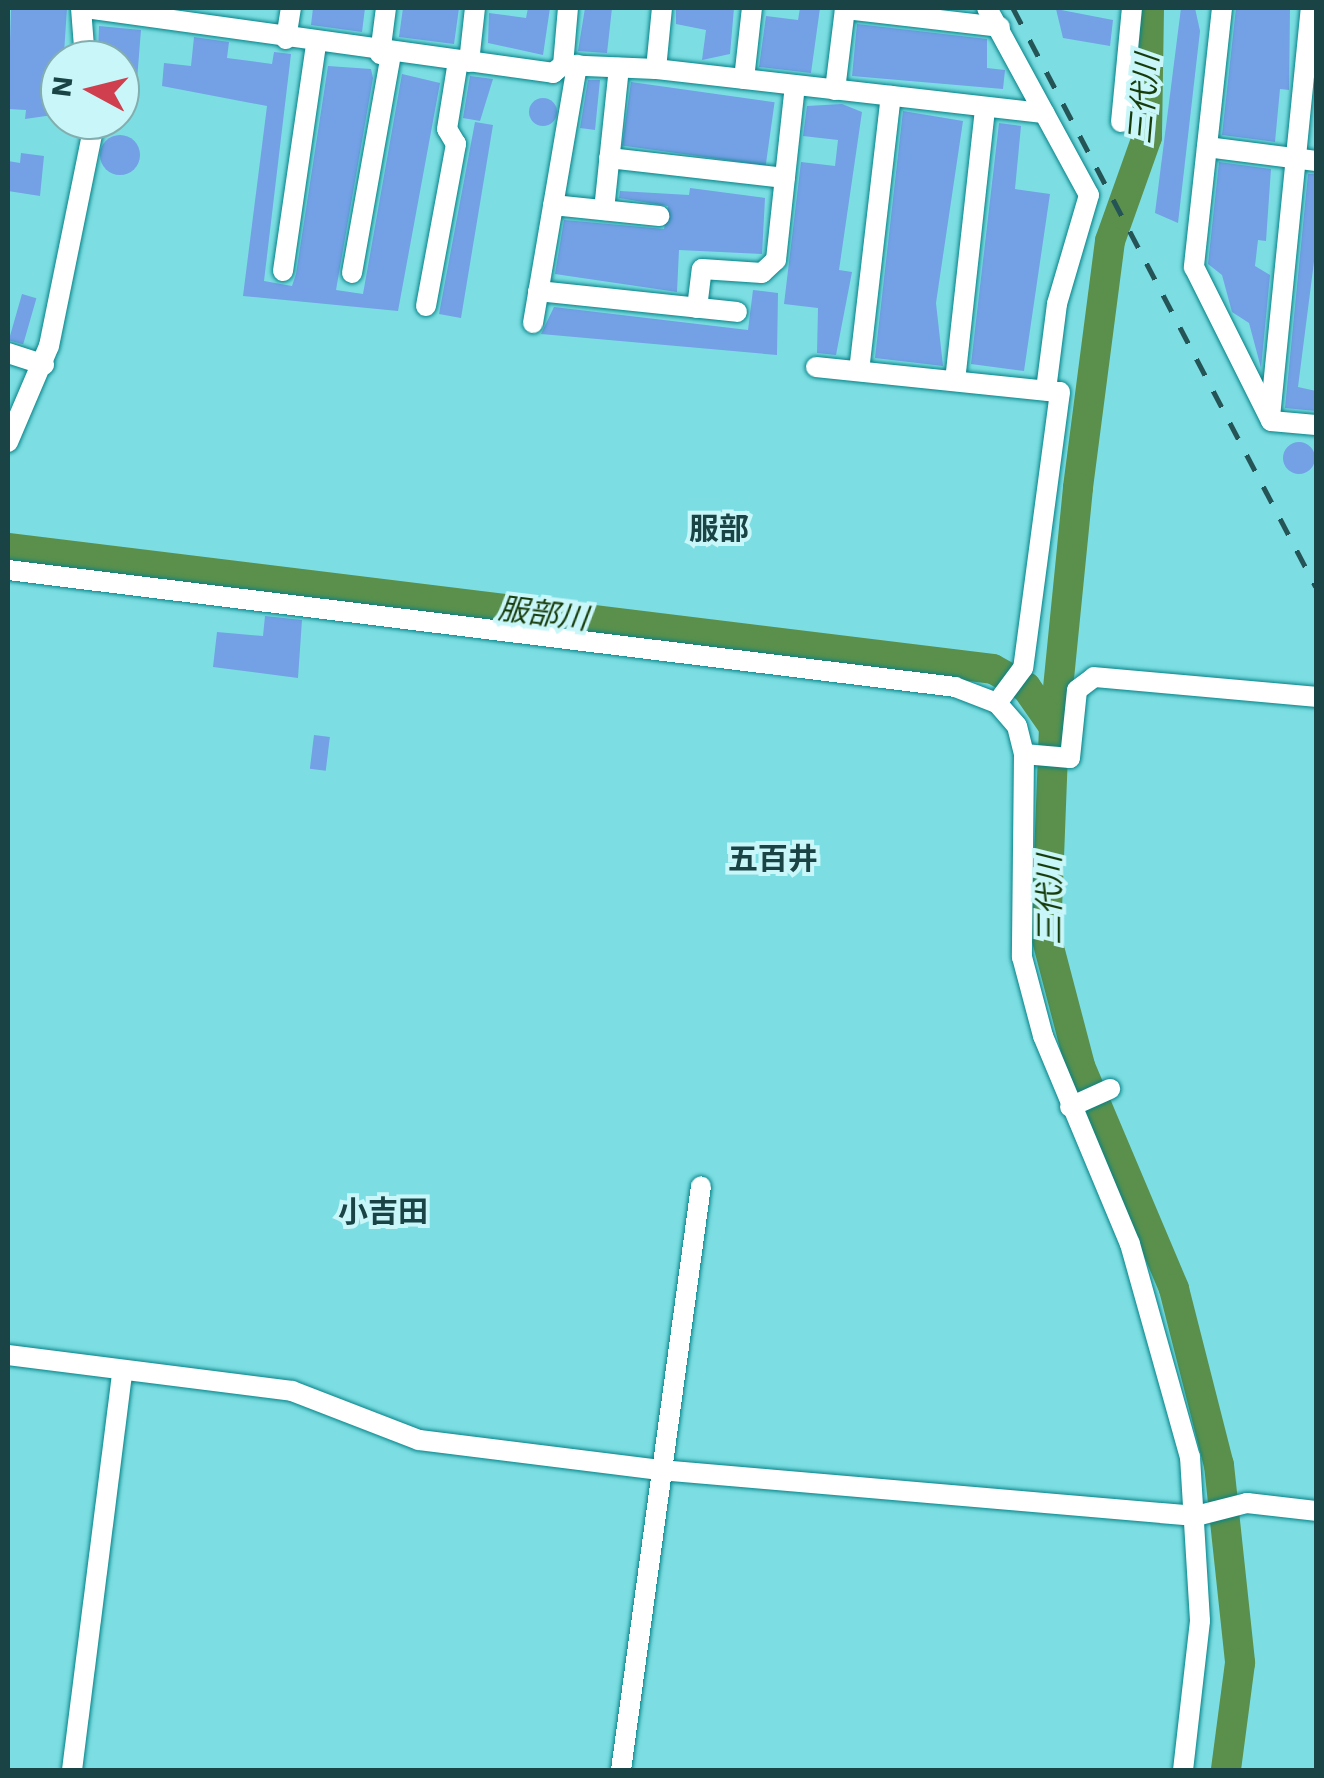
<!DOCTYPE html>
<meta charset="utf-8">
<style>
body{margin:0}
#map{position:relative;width:1324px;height:1778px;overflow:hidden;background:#7cdee3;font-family:"Work Sans","Noto Sans JP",sans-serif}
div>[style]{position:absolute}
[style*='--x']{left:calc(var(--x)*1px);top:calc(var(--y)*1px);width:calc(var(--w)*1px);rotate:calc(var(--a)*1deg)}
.river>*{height:30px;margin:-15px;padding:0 15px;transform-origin:15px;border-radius:15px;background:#5a904c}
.building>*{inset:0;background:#74a0e6;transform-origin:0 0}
.round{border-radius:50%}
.roads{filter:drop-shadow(0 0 2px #058287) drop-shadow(0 0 2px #058287)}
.minor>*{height:20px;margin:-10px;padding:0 10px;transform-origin:10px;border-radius:10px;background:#fff}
.rail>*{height:5px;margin-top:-2.5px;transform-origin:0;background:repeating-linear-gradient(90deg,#245456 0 18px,transparent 0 36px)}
span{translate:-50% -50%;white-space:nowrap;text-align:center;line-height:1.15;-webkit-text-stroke:8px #c9f6f8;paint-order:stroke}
.water-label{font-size:30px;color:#173c0c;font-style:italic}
.neighbourhood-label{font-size:30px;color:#194345;font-weight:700}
.frame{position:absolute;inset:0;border:10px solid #194345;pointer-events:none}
.north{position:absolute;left:40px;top:40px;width:100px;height:100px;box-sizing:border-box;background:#c9f6f8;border:2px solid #83aeb0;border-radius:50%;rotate:277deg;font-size:28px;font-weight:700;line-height:40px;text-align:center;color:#194345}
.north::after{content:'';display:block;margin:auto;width:35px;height:45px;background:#cf3f4d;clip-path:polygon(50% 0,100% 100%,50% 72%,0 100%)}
</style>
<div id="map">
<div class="river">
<div style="--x:1149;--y:8;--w:129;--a:90.9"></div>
<div style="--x:1147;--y:137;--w:110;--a:109.6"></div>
<div style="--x:1110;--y:241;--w:249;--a:97.4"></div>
<div style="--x:1078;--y:488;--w:240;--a:95.7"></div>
<div style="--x:1054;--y:727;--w:209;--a:92.2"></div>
<div style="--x:1046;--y:936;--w:134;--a:75.3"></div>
<div style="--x:1080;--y:1066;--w:242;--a:67.1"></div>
<div style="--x:1174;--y:1289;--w:182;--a:75.7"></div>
<div style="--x:1219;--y:1465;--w:199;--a:83.9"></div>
<div style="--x:1240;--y:1663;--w:108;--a:97.5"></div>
<div style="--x:8;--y:548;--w:992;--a:7"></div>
<div style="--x:993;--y:669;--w:38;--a:29"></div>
<div style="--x:1026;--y:687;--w:49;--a:55"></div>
</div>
<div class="building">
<div style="clip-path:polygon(67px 8px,60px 114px,25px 119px,26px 110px,8px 109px,11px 9px)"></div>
<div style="clip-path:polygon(313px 8px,365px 8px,362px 32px,311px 25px)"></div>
<div style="clip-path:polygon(403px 8px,459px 8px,454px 44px,399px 37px)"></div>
<div style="clip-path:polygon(528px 8px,550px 8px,543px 55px,488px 43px,489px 13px,526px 18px)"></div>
<div style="clip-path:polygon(585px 8px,612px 8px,607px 53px,578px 51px)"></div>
<div style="clip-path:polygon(676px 8px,734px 8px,730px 54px,702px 60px,706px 30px,676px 24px)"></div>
<div style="clip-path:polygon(800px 8px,820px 8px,811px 73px,759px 67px,766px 16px,798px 20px)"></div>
<div style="clip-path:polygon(1181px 8px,1195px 8px,1200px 31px,1178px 223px,1155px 213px)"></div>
<div style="clip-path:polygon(1236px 8px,1290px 8px,1289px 90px,1280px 89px,1275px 142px,1222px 135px)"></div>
<div style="clip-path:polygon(1056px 9px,1113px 20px,1110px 46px,1063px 38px)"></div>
<div style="clip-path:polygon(857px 24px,987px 39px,987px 68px,1005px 70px,1003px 89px,852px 76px)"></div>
<div style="clip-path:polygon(99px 26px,141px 30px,137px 80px,120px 78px,120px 60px,98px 52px)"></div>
<div style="clip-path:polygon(194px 37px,229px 42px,227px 58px,272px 64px,274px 52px,291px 54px,264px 281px,292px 286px,296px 274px,328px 66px,371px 69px,373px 78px,336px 290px,363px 294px,402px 74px,440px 83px,398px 311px,243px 296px,267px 106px,162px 86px,164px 63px,191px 66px)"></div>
<div style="clip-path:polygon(470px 76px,493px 79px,480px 121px,463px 118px)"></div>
<div style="clip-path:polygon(588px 80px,600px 80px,595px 130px,580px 128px)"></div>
<div style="left:631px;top:82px;width:145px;height:64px;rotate:8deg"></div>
<div class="round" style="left:529px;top:98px;width:28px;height:28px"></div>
<div style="clip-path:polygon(842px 104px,862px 112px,839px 270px,852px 272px,836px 355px,817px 353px,818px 308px,784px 304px,801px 162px,835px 166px,838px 140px,803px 136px,807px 106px)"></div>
<div style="clip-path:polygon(903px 111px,963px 121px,936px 303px,943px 366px,875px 358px)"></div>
<div style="clip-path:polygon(475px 122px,493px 125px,461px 318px,439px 314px)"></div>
<div style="clip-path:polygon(999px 123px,1021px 126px,1015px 189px,1050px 194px,1024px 371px,971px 364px)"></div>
<div class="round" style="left:100px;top:135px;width:40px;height:40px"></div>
<div style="clip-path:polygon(21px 153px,44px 156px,40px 196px,8px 191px,8px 161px,20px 163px)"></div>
<div style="clip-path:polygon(1219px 162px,1271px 169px,1266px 241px,1258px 240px,1255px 266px,1270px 275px,1261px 368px,1249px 323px,1232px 312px,1222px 275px,1208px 264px)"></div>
<div style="clip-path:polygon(1308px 174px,1316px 174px,1316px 246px,1298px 387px,1316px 391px,1316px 411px,1285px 408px)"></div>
<div style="clip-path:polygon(690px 188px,765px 198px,762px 254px,679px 250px,677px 292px,555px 274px,564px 220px,664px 229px,668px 206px,619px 198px,620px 191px,689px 195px)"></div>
<div style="clip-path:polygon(753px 290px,778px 293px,777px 355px,541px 334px,554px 307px,748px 330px)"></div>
<div style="left:22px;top:294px;width:15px;height:48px;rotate:16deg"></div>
<div class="round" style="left:1283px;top:442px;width:32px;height:32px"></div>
<div style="clip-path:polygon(265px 616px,302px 620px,298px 678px,213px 667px,217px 632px,263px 636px)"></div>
<div style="left:314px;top:735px;width:16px;height:34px;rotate:7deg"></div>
</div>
<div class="roads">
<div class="minor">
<div style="--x:81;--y:8;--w:52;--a:85.6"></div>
<div style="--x:86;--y:8;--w:472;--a:7.9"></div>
<div style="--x:553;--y:73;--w:13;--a:-39"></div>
<div style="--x:563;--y:65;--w:93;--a:2.5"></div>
<div style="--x:656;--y:69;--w:391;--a:6.5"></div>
<div style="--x:987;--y:8;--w:213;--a:61.4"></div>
<div style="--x:1089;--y:195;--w:114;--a:106.4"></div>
<div style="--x:1057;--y:304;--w:87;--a:97.3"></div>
<div style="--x:1222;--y:8;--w:261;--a:96.2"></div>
<div style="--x:1194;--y:267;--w:172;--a:63.4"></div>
<div style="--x:1271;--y:421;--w:45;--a:5.1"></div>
<div style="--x:845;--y:9;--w:156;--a:6.6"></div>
<div style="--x:286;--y:39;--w:31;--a:-81"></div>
<div style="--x:380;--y:54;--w:46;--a:-82.6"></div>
<div style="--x:469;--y:62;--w:54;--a:-83.7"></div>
<div style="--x:563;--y:65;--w:57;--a:-85"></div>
<div style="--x:656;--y:69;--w:61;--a:-84.4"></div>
<div style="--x:744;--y:79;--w:71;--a:-83.6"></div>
<div style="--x:835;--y:90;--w:83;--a:-83"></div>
<div style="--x:1121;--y:122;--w:115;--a:-84.5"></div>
<div style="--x:1207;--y:147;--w:110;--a:7.3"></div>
<div style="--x:609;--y:158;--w:177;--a:6.5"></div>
<div style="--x:553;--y:205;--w:107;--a:5.9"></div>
<div style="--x:604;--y:210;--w:143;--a:-84"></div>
<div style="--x:283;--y:271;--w:227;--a:-81.7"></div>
<div style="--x:352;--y:273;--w:221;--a:-79.9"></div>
<div style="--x:538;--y:291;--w:200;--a:6"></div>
<div style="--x:426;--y:306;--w:165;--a:-79.5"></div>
<div style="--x:456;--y:144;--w:17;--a:-121"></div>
<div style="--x:447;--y:129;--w:69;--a:-80.8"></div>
<div style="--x:697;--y:308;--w:39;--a:-83"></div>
<div style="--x:702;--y:269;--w:60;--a:3.8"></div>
<div style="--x:762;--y:273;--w:19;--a:-43"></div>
<div style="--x:776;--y:260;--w:175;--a:-83.8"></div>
<div style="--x:533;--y:323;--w:262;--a:-80.3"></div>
<div style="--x:8;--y:353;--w:38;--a:18"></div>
<div style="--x:816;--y:367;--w:245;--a:5.9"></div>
<div style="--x:1060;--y:392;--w:278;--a:97.6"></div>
<div style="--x:1023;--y:668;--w:44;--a:126.6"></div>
<div style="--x:859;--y:371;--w:277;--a:-83.4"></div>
<div style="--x:955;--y:381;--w:275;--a:-83.7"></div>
<div style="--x:1270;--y:417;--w:411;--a:-84.3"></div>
<div style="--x:8;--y:442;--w:104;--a:-66.9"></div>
<div style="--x:49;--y:346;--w:231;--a:-78.5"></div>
<div style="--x:8;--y:570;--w:954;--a:7.04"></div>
<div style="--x:955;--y:687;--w:45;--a:20.9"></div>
<div style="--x:997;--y:703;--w:30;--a:49"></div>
<div style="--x:1017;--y:726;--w:29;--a:76"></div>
<div style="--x:1024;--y:754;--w:203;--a:90.6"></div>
<div style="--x:1022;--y:957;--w:82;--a:75.1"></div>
<div style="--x:1043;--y:1036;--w:225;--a:67.3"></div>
<div style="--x:1130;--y:1244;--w:221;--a:74.3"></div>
<div style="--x:1190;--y:1457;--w:164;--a:86.5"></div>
<div style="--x:1200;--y:1621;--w:150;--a:96.5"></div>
<div style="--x:1024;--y:754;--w:46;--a:5"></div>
<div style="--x:1070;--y:758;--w:68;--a:-84.1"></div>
<div style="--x:1077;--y:690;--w:21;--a:-37"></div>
<div style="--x:1094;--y:677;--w:223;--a:5.1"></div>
<div style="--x:1070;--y:1107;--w:44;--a:-24.2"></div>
<div style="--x:8;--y:1355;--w:286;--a:7.2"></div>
<div style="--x:292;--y:1391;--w:136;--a:21.1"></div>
<div style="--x:419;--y:1440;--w:243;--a:7.1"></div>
<div style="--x:660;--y:1470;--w:538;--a:4.91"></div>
<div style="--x:1196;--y:1516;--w:53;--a:-14.3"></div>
<div style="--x:1247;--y:1503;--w:69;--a:6.6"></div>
<div style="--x:72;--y:1770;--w:400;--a:-82.8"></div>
<div style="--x:621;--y:1770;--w:589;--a:-82.2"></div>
</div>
</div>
<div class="rail">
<div style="--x:1013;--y:8;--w:653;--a:62.38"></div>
</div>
<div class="water-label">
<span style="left:1144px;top:99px;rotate:-85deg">三代川</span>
<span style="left:543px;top:614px;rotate:7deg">服部川</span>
<span style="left:1050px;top:900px;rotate:-90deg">三代川</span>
</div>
<div class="neighbourhood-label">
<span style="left:719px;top:529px">服部</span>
<span style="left:773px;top:859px">五百井</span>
<span style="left:383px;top:1212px">小吉田</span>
</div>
<div class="frame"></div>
<div class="north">N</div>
</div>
